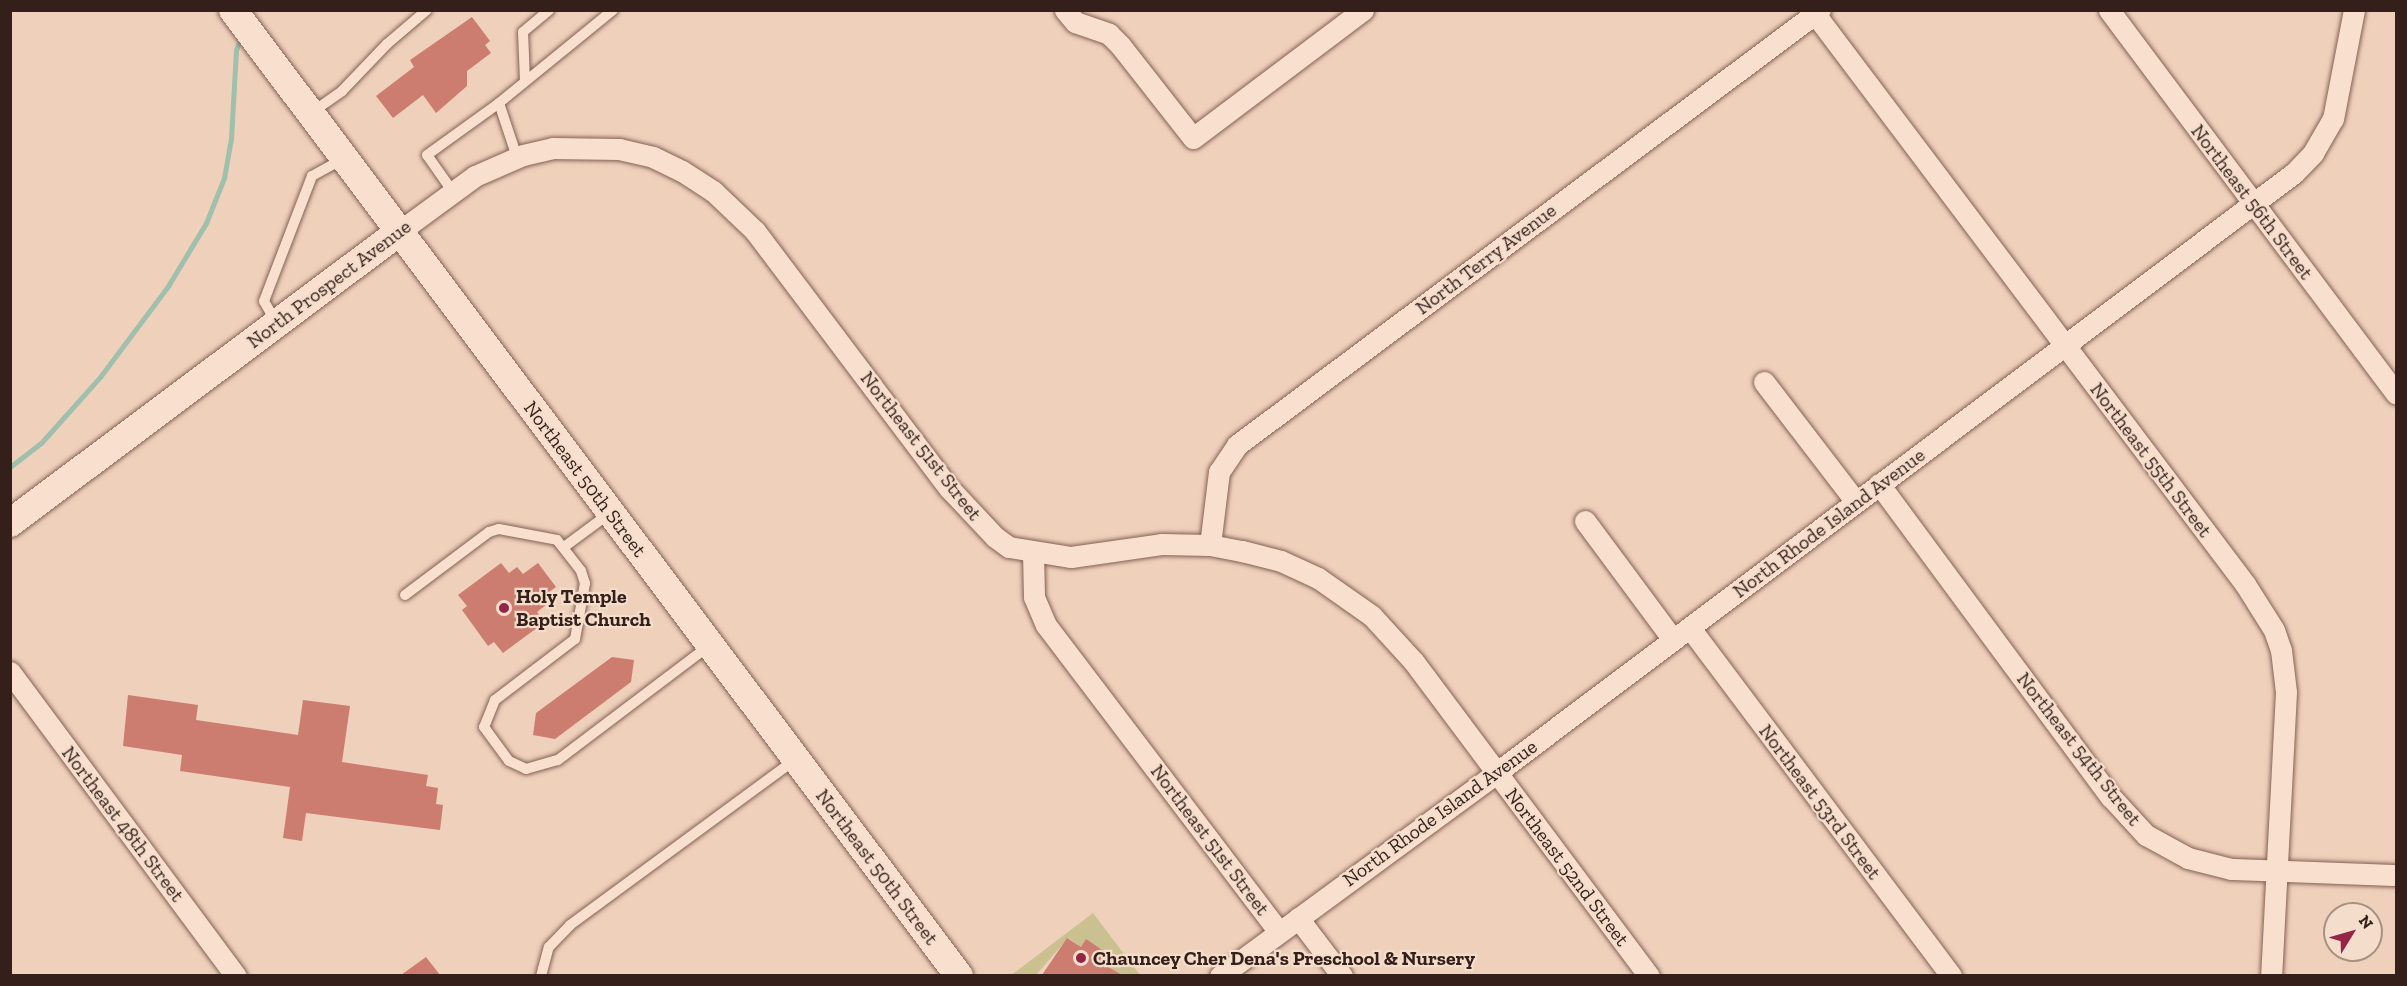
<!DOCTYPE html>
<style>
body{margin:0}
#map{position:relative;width:2407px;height:986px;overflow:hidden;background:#eed0bb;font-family:"Zilla Slab",serif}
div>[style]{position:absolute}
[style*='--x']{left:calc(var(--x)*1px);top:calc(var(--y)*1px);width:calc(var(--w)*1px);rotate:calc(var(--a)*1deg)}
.green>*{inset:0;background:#cbc190}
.stream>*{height:5px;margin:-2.5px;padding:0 2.5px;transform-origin:2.5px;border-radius:2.5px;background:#a0bfad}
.building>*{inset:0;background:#cd7c70}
.roads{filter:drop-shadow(0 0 2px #856155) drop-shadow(0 0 2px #856155)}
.lane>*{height:10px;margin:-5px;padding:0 5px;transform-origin:5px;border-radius:5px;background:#f9e0ce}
.street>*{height:21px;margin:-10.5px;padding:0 10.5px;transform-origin:10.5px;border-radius:10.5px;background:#f9e0ce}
.secondary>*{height:28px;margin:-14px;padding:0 14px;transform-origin:14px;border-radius:14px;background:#f9e0ce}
.dots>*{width:16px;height:16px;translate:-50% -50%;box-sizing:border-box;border:3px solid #f5ddcb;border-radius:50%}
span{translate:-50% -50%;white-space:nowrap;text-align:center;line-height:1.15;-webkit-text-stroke:4.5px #f5ddcb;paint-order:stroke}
.street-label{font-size:20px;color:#341f1a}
.poi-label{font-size:20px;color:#341f1a;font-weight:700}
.left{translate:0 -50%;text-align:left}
.frame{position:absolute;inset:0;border:12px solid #341f1a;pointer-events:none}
.north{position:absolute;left:2323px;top:902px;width:60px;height:60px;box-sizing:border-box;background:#f5ddcb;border:2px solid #a89184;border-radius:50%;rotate:53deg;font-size:16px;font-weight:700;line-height:24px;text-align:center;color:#341f1a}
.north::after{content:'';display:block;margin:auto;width:21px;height:27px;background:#952546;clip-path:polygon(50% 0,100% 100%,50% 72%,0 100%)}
</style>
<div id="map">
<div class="green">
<div style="clip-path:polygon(1093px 913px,1140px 975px,1120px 975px,1105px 965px,1111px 956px,1086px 940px,1081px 947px,1068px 938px,1036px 975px,1010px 976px)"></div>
</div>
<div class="stream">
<div style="--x:10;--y:467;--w:39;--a:-38"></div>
<div style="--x:41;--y:443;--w:89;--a:-48.2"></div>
<div style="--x:100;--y:377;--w:114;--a:-53.2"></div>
<div style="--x:168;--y:286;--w:74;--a:-58.9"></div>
<div style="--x:206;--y:223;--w:48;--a:-68.2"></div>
<div style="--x:224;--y:178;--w:40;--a:-80"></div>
<div style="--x:231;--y:139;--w:89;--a:-86.8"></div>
<div style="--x:236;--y:50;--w:14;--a:-69"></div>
</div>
<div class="building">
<div style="clip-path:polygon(472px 17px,490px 41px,485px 45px,491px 53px,467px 71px,467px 86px,436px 113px,423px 95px,393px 118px,376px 96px,414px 67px,410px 60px)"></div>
<div style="clip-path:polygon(501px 563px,509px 573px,517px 567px,523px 574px,538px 563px,556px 587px,541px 598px,546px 605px,537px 612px,545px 622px,503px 653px,494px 642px,488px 646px,462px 610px,467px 606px,458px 595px)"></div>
<div style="clip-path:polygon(612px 657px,634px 660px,631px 682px,555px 739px,533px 735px,536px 713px)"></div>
<div style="clip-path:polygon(128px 695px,198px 705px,196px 720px,298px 735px,303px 700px,350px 706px,342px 762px,428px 775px,426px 786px,438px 788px,436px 804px,443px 805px,440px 830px,306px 813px,302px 841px,283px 838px,290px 787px,180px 771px,182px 755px,123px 746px)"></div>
<div style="clip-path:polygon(1067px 938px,1081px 947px,1086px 939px,1111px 956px,1105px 965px,1122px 975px,1042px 975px)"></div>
<div style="clip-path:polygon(426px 957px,440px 975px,401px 975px)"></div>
</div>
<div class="roads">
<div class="lane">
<div style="--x:525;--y:81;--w:49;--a:-92.3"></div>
<div style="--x:523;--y:32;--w:34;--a:-40"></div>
<div style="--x:499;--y:103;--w:147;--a:-39.2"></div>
<div style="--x:311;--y:113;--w:38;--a:-35"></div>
<div style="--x:342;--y:91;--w:65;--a:-46.2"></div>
<div style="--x:387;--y:44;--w:52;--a:-40.4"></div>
<div style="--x:453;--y:192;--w:45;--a:-125.1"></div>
<div style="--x:427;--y:155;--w:89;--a:-35.8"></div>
<div style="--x:499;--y:103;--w:57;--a:71.6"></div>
<div style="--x:276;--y:322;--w:24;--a:-120"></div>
<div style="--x:264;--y:301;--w:134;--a:-69"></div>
<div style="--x:312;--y:176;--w:37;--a:-29"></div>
<div style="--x:564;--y:547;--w:57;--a:-36.5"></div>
<div style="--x:405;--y:595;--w:105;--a:-36.9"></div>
<div style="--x:489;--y:532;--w:10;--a:-17"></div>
<div style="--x:499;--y:529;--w:59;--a:10.7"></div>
<div style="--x:557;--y:540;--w:39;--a:52"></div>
<div style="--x:581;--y:571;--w:13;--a:72"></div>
<div style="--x:585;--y:583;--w:57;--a:100.1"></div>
<div style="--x:575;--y:639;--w:101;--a:142.7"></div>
<div style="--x:495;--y:700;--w:29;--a:112"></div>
<div style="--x:484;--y:727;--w:42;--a:53.7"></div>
<div style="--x:509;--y:761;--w:19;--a:25"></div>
<div style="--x:526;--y:769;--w:33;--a:-16"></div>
<div style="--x:558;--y:760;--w:191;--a:-37.1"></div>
<div style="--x:541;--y:976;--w:30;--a:-75"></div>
<div style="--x:549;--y:947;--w:30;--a:-46"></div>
<div style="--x:570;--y:925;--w:279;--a:-36.3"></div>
</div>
<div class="street">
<div style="--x:1065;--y:10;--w:16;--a:50"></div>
<div style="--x:1075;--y:22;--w:36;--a:19"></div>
<div style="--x:1109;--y:34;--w:16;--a:45"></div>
<div style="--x:1120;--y:45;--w:118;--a:51.9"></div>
<div style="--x:1193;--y:138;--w:213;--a:-37"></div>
<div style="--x:2109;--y:10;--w:479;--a:53.2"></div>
<div style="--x:1815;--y:14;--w:714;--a:52.97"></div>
<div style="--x:2245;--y:584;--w:54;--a:57.8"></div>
<div style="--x:2274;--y:630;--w:21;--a:71"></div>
<div style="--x:2281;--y:650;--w:42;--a:83.2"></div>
<div style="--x:2286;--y:692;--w:284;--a:93"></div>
<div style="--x:400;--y:231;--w:93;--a:-36.3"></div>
<div style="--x:475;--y:176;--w:52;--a:-23.6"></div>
<div style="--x:523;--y:155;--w:31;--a:-13"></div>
<div style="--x:553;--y:148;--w:66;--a:0.9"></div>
<div style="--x:619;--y:149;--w:35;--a:13"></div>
<div style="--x:653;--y:157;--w:32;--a:26"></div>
<div style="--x:682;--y:171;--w:37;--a:33"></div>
<div style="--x:713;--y:191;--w:58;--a:43.6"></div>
<div style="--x:755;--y:231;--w:322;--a:53"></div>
<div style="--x:949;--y:488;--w:67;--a:46.8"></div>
<div style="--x:995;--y:537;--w:17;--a:36"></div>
<div style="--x:1009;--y:547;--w:63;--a:9.2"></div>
<div style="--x:1071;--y:557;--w:91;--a:-8.2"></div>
<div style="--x:1161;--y:544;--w:49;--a:1.2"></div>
<div style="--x:1210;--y:545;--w:33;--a:11"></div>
<div style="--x:1242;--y:551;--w:40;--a:14.4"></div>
<div style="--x:1281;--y:561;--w:41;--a:24.7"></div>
<div style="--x:1318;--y:578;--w:66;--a:35.1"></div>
<div style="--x:1372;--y:616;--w:62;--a:47.6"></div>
<div style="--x:1414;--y:662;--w:392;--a:53.2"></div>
<div style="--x:1764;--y:382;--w:151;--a:52.5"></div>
<div style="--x:1879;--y:484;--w:390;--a:53.5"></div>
<div style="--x:2111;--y:797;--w:52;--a:47.4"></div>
<div style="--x:2146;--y:835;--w:48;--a:28.7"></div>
<div style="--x:2188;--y:858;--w:44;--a:14.3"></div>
<div style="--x:2231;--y:869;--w:165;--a:2.1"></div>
<div style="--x:1585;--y:521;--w:146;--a:53.4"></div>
<div style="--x:1210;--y:545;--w:74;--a:-83"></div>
<div style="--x:1219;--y:472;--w:32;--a:-56"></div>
<div style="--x:1237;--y:445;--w:727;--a:-36.73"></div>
<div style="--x:1033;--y:552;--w:45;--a:88.7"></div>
<div style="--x:1034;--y:597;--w:30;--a:67"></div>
<div style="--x:1046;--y:625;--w:385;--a:52.8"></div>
<div style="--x:1690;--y:628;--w:435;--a:53.1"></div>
<div style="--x:10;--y:672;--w:379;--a:53.4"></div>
<div style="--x:1298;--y:918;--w:73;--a:52.8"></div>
<div style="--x:1220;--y:976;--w:343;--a:-36.3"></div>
<div style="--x:1496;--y:773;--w:998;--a:-36.94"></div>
<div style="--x:2294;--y:173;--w:28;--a:-46"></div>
<div style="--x:2313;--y:153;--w:39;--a:-60"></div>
<div style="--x:2333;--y:119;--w:111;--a:-79.1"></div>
</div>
<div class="secondary">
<div style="--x:233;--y:10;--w:1208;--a:53.07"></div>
<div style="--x:10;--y:523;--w:487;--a:-36.8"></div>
</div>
</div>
<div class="dots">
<div style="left:504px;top:608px;background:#952546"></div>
<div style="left:1081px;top:958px;background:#952546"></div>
</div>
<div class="street-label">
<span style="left:2252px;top:202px;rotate:53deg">Northeast 56th Street</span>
<span style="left:1486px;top:259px;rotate:-37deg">North Terry Avenue</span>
<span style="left:329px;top:284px;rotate:-37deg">North Prospect Avenue</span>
<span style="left:921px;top:446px;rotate:52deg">Northeast 51st Street</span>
<span style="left:2151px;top:460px;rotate:53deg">Northeast 55th Street</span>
<span style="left:585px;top:479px;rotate:53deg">Northeast 50th Street</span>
<span style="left:1829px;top:523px;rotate:-37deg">North Rhode Island Avenue</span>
<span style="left:2079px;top:749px;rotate:52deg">Northeast 54th Street</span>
<span style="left:1820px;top:802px;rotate:53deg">Northeast 53rd Street</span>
<span style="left:1440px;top:813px;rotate:-36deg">North Rhode Island Avenue</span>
<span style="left:123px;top:824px;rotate:53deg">Northeast 48th Street</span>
<span style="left:1210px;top:840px;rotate:53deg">Northeast 51st Street</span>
<span style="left:877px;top:867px;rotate:53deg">Northeast 50th Street</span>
<span style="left:1567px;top:867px;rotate:53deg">Northeast 52nd Street</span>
</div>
<div class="poi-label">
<span class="left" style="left:516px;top:608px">Holy Temple<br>Baptist Church</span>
<span class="left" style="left:1093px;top:958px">Chauncey Cher Dena's Preschool &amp; Nursery</span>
</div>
<div class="frame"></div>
<div class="north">N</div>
</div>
